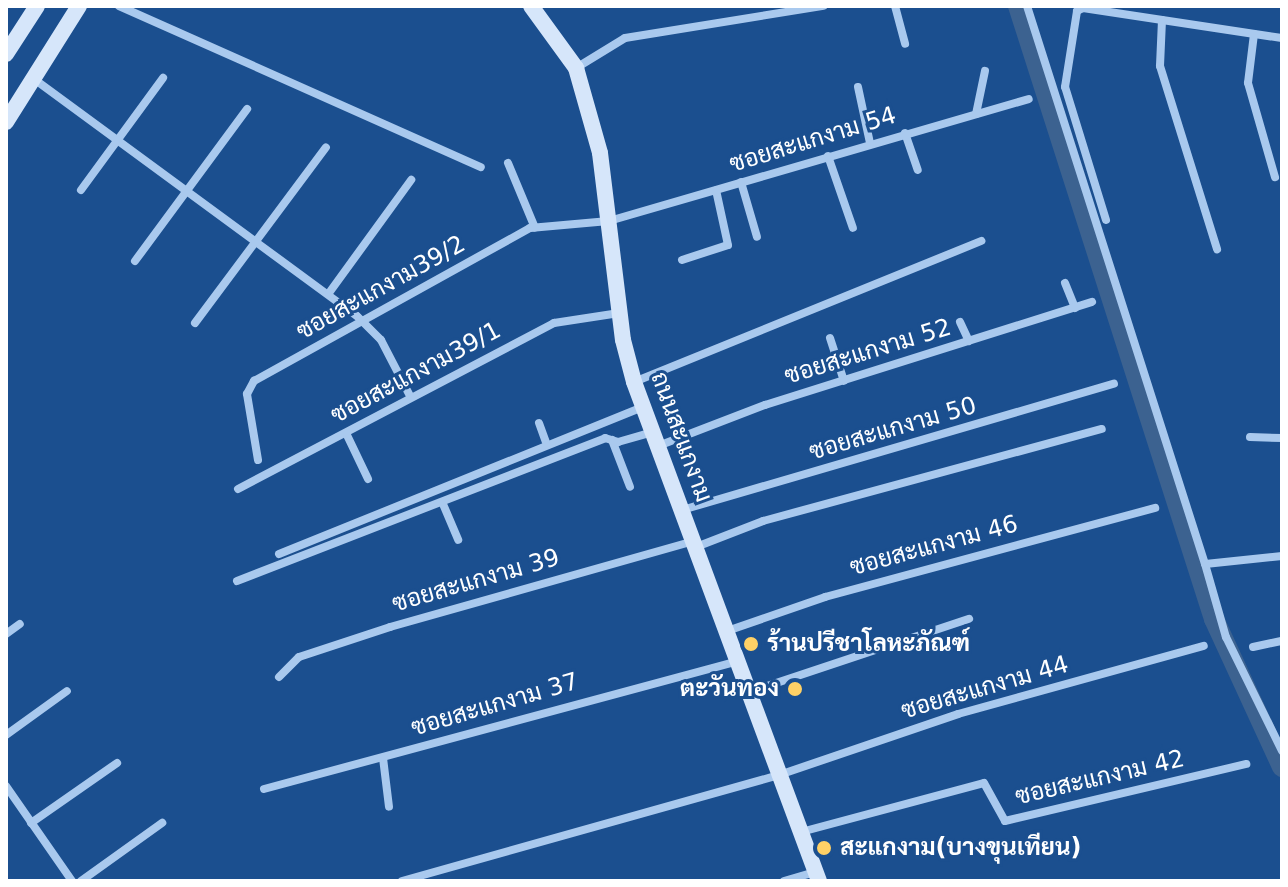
<!DOCTYPE html>
<meta charset="utf-8">
<style>
body{margin:0}
#map{position:relative;width:1288px;height:887px;overflow:hidden;background:#1b4f8f;font-family:"DejaVu Sans",Sarabun,sans-serif}
div>[style]{position:absolute}
[style*='--x']{left:calc(var(--x)*1px);top:calc(var(--y)*1px);width:calc(var(--w)*1px);rotate:calc(var(--a)*1deg)}
.river>*{height:20px;margin:-10px;padding:0 10px;transform-origin:10px;border-radius:10px;background:#3c6290}
.street>*{height:8px;margin:-4px;padding:0 4px;transform-origin:4px;border-radius:4px;background:#a9c9ee}
.secondary>*{height:16px;margin:-8px;padding:0 8px;transform-origin:8px;border-radius:8px;background:#d6e6fa}
.dots>*{width:22px;height:22px;translate:-50% -50%;box-sizing:border-box;border:4px solid #1b4f8f;border-radius:50%}
span{translate:-50% -50%;white-space:nowrap;text-align:center;line-height:1.15;-webkit-text-stroke:6px #1b4f8f;paint-order:stroke}
.street-label{font-size:24px;color:#fff}
.poi-label{font-size:24px;color:#fff;font-weight:700}
.left{translate:0 -50%;text-align:left}
.right{translate:-100% -50%;text-align:right}
.frame{position:absolute;inset:0;border:8px solid #fff;pointer-events:none}
</style>
<div id="map">
<div class="river">
<div style="--x:1018;--y:6;--w:644;--a:72.27"></div>
<div style="--x:1214;--y:619;--w:163;--a:65.3"></div>
</div>
<div class="street">
<div style="--x:119;--y:6;--w:396;--a:24"></div>
<div style="--x:895;--y:6;--w:39;--a:75"></div>
<div style="--x:1027;--y:6;--w:586;--a:72.31"></div>
<div style="--x:1162;--y:20;--w:46;--a:92.5"></div>
<div style="--x:1160;--y:66;--w:192;--a:72.7"></div>
<div style="--x:1254;--y:34;--w:49;--a:97"></div>
<div style="--x:1248;--y:83;--w:98;--a:74"></div>
<div style="--x:576;--y:68;--w:57;--a:-31.5"></div>
<div style="--x:625;--y:38;--w:201;--a:-9.2"></div>
<div style="--x:34;--y:79;--w:401;--a:36.3"></div>
<div style="--x:357;--y:316;--w:34;--a:45"></div>
<div style="--x:381;--y:340;--w:63;--a:62.6"></div>
<div style="--x:858;--y:87;--w:57;--a:77.9"></div>
<div style="--x:976;--y:114;--w:44;--a:-78.2"></div>
<div style="--x:905;--y:133;--w:39;--a:71"></div>
<div style="--x:828;--y:156;--w:76;--a:70.9"></div>
<div style="--x:508;--y:163;--w:70;--a:67.4"></div>
<div style="--x:741;--y:182;--w:57;--a:73.8"></div>
<div style="--x:81;--y:190;--w:139;--a:-53.8"></div>
<div style="--x:1106;--y:220;--w:139;--a:-107.1"></div>
<div style="--x:1065;--y:87;--w:77;--a:-81"></div>
<div style="--x:1077;--y:11;--w:7;--a:-27"></div>
<div style="--x:1083;--y:8;--w:201;--a:8.6"></div>
<div style="--x:682;--y:260;--w:48;--a:-18.1"></div>
<div style="--x:728;--y:245;--w:56;--a:-102.3"></div>
<div style="--x:135;--y:261;--w:189;--a:-53.6"></div>
<div style="--x:1065;--y:283;--w:27;--a:68"></div>
<div style="--x:329;--y:293;--w:140;--a:-54"></div>
<div style="--x:960;--y:322;--w:21;--a:65"></div>
<div style="--x:195;--y:323;--w:219;--a:-53.3"></div>
<div style="--x:830;--y:338;--w:45;--a:72"></div>
<div style="--x:634;--y:382;--w:375;--a:-22.1"></div>
<div style="--x:539;--y:423;--w:20;--a:70"></div>
<div style="--x:346;--y:433;--w:51;--a:64.4"></div>
<div style="--x:1250;--y:437;--w:32;--a:2"></div>
<div style="--x:612;--y:440;--w:50;--a:69"></div>
<div style="--x:658;--y:446;--w:115;--a:-21"></div>
<div style="--x:765;--y:405;--w:343;--a:-17.5"></div>
<div style="--x:258;--y:460;--w:67;--a:-99.5"></div>
<div style="--x:247;--y:394;--w:15;--a:-62"></div>
<div style="--x:254;--y:381;--w:316;--a:-29"></div>
<div style="--x:530;--y:228;--w:79;--a:-5.1"></div>
<div style="--x:609;--y:221;--w:437;--a:-16.2"></div>
<div style="--x:238;--y:489;--w:357;--a:-27.7"></div>
<div style="--x:554;--y:323;--w:66;--a:-8.7"></div>
<div style="--x:443;--y:504;--w:39;--a:67"></div>
<div style="--x:682;--y:510;--w:450;--a:-16.3"></div>
<div style="--x:696;--y:547;--w:72;--a:-21.2"></div>
<div style="--x:763;--y:521;--w:351;--a:-15.2"></div>
<div style="--x:279;--y:554;--w:393;--a:-22"></div>
<div style="--x:1282;--y:556;--w:77;--a:174.1"></div>
<div style="--x:1205;--y:564;--w:76;--a:74"></div>
<div style="--x:1226;--y:637;--w:127;--a:63.8"></div>
<div style="--x:237;--y:581;--w:395;--a:-21.2"></div>
<div style="--x:605;--y:438;--w:14;--a:17"></div>
<div style="--x:618;--y:442;--w:35;--a:-16"></div>
<div style="--x:727;--y:631;--w:104;--a:-19.1"></div>
<div style="--x:825;--y:597;--w:342;--a:-15.1"></div>
<div style="--x:6;--y:634;--w:17;--a:-36"></div>
<div style="--x:1253;--y:647;--w:30;--a:-12"></div>
<div style="--x:279;--y:677;--w:28;--a:-45"></div>
<div style="--x:299;--y:657;--w:96;--a:-18.2"></div>
<div style="--x:390;--y:627;--w:315;--a:-15.8"></div>
<div style="--x:749;--y:692;--w:232;--a:-18.4"></div>
<div style="--x:6;--y:735;--w:75;--a:-35.8"></div>
<div style="--x:383;--y:758;--w:49;--a:83"></div>
<div style="--x:6;--y:786;--w:116;--a:55.2"></div>
<div style="--x:264;--y:789;--w:490;--a:-15.1"></div>
<div style="--x:31;--y:823;--w:105;--a:-34.9"></div>
<div style="--x:801;--y:832;--w:189;--a:-15"></div>
<div style="--x:984;--y:783;--w:43;--a:61.1"></div>
<div style="--x:1005;--y:821;--w:248;--a:-13.3"></div>
<div style="--x:81;--y:881;--w:100;--a:-35.6"></div>
<div style="--x:402;--y:881;--w:392;--a:-15.7"></div>
<div style="--x:779;--y:775;--w:189;--a:-18.8"></div>
<div style="--x:958;--y:714;--w:255;--a:-15.5"></div>
<div style="--x:784;--y:881;--w:32;--a:-16"></div>
</div>
<div class="secondary">
<div style="--x:531;--y:6;--w:77;--a:54"></div>
<div style="--x:576;--y:68;--w:88;--a:74.2"></div>
<div style="--x:600;--y:153;--w:188;--a:83"></div>
<div style="--x:623;--y:340;--w:43;--a:75.3"></div>
<div style="--x:634;--y:382;--w:532;--a:69.66"></div>
<div style="--x:6;--y:54;--w:57;--a:-57.1"></div>
<div style="--x:6;--y:122;--w:137;--a:-57.8"></div>
</div>
<div class="dots">
<div style="left:751px;top:644px;background:#ffd166"></div>
<div style="left:795px;top:689px;background:#ffd166"></div>
<div style="left:824px;top:848px;background:#ffd166"></div>
</div>
<div class="street-label">
<span style="left:813px;top:140px;rotate:-17deg">ซอยสะแกงาม 54</span>
<span style="left:381px;top:288px;rotate:-29deg">ซอยสะแกงาม39/2</span>
<span style="left:868px;top:352px;rotate:-17deg">ซอยสะแกงาม 52</span>
<span style="left:416px;top:373px;rotate:-28deg">ซอยสะแกงาม39/1</span>
<span style="left:893px;top:429px;rotate:-16deg">ซอยสะแกงาม 50</span>
<span style="left:681px;top:437px;rotate:70deg">ถนนสะแกงาม</span>
<span style="left:934px;top:546px;rotate:-15deg">ซอยสะแกงาม 46</span>
<span style="left:476px;top:581px;rotate:-16deg">ซอยสะแกงาม 39</span>
<span style="left:985px;top:688px;rotate:-16deg">ซอยสะแกงาม 44</span>
<span style="left:495px;top:705px;rotate:-16deg">ซอยสะแกงาม 37</span>
<span style="left:1100px;top:778px;rotate:-13deg">ซอยสะแกงาม 42</span>
</div>
<div class="poi-label">
<span class="left" style="left:767px;top:644px">ร้านปรีชาโลหะภัณฑ์</span>
<span class="right" style="left:779px;top:689px">ตะวันทอง</span>
<span class="left" style="left:840px;top:848px">สะแกงาม(บางขุนเทียน)</span>
</div>
<div class="frame"></div>
</div>
